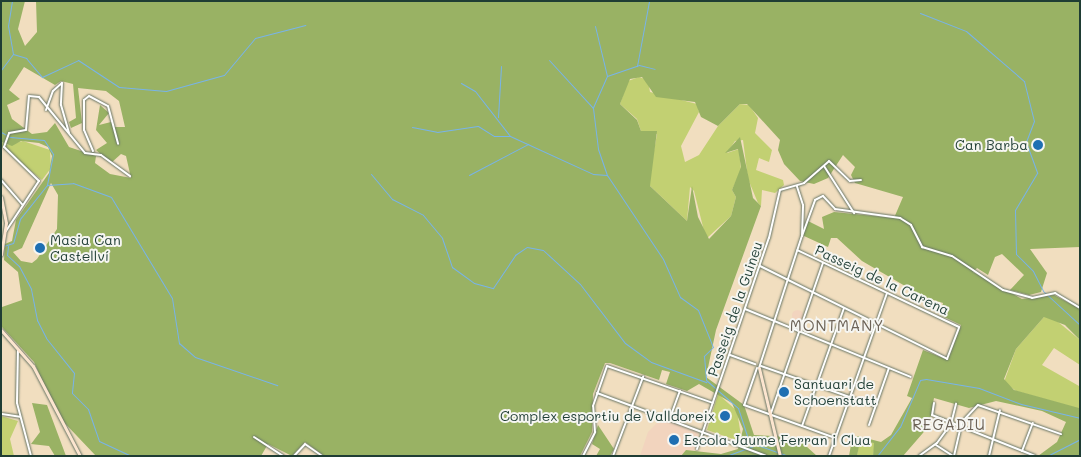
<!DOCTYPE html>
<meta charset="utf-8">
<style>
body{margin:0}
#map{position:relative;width:1081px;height:457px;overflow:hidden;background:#f1debf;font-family:Mali,sans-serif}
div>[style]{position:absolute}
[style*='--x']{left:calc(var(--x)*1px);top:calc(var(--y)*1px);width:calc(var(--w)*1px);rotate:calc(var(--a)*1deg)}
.built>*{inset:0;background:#f2d4be}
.round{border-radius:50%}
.green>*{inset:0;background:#c2d072}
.forest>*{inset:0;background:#99b264}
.stream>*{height:1px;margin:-0.5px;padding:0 0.5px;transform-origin:0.5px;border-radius:0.5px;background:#78b4ea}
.roads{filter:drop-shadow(0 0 1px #687565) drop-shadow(0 0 1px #687565)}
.street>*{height:2px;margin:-1px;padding:0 1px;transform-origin:1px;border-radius:1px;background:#fff}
.secondary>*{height:3px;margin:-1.5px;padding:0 1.5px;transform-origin:1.5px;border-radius:1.5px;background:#fce5cf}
.dots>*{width:14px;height:14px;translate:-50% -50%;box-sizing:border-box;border:2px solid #f6f6f2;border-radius:50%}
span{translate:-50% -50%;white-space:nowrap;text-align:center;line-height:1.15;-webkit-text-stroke:4px #f6f6f2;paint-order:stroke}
.poi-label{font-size:14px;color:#1f3d34}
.right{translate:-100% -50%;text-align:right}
.left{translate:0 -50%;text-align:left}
.street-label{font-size:14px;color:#1f3d34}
.neighbourhood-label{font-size:15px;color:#6c6256;letter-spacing:1px}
.frame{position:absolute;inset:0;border:2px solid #1f3d34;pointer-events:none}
</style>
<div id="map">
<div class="built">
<div class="round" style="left:791.5px;top:309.5px;width:11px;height:11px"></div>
<div style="clip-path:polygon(662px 418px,699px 431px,695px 450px,681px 456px,640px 456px,648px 432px)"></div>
</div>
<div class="green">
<div style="clip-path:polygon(639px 77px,648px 80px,650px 92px,697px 104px,699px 112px,681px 146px,685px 162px,699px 155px,718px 126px,740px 104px,749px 105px,758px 118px,755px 133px,772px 150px,769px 162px,759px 158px,756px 170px,783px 180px,784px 185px,775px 193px,762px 190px,761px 206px,758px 203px,748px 179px,743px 140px,735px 141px,727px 153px,739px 149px,741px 170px,732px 190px,736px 197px,731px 216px,706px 239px,694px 191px,690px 187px,687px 221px,648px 184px,657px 134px,641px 131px,637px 119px,620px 104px,628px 81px)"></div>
<div style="clip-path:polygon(23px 141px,50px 150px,51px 168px,42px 180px,1px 146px,1px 142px,7px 145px)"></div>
<div style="clip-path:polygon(1051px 316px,1080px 340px,1080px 365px,1054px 348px,1042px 365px,1079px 386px,1080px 409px,1016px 391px,1004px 382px,1016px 349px,1044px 317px)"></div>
<div style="clip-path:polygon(718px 394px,737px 411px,742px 442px,707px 430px)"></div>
<div style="clip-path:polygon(1px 416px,18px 421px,10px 439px,14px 456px,1px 456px)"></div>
<div style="clip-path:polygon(859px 441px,875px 443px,873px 456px,857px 456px)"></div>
</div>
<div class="forest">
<div style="clip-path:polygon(evenodd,1px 1px,25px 1px,18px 29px,25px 46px,37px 32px,36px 1px,1080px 1px,1080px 247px,1030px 249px,1047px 273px,1041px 292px,1029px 295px,1010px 290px,1024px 275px,1002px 254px,995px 257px,988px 275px,977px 268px,973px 272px,1022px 299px,1054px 295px,1080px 309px,1080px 340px,1065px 325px,1044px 317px,1016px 349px,1004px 379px,1014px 390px,1079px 408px,1080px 456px,1038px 456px,1057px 442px,1066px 422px,1042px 411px,996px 401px,969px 408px,934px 398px,929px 426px,903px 456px,873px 456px,874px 443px,860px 441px,857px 456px,849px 456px,852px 439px,858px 436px,881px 442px,891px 435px,912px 398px,907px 396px,923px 350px,948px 360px,961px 325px,940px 315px,943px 303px,924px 297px,862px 261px,837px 238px,831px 238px,828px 247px,804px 236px,804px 232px,808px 221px,824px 229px,822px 217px,834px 212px,894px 218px,903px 197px,855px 183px,851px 175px,855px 167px,843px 155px,828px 178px,814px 184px,800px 181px,784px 164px,778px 150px,780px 140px,747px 104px,740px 104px,718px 126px,701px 117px,695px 102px,656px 97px,642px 77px,630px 79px,620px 104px,637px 120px,641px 131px,657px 131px,650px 186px,687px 221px,692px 186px,698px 217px,709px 239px,731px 216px,736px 197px,732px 190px,741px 167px,738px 149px,725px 153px,740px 137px,753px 198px,761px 206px,716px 330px,706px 377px,744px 405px,754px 435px,796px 437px,817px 456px,681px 456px,686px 450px,721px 454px,738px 449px,743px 429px,732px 403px,699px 384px,687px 391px,666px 384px,670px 372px,662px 370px,659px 380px,610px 363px,605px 363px,593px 394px,592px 432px,580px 456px,324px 456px,305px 442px,292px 456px,268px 444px,261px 456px,96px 456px,58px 416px,34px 362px,1px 326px,2px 307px,22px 300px,18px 272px,4px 260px,5px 244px,12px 241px,16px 220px,49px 173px,52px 156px,48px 147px,39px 143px,21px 141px,12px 146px,1px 142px,1px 1px,24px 67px,55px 85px,61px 81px,73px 84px,76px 118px,69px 122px,71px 128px,82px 123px,78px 88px,106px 91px,119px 101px,125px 127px,115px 127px,111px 122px,99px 125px,109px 113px,100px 105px,96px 130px,107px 143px,96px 150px,111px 163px,121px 154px,126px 156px,131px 178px,110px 174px,95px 163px,96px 156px,69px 147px,55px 123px,47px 132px,32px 134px,12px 119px,7px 105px,20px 99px,9px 90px,24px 67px,1px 1px,51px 183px,58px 195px,57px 229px,37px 259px,32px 263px,21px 261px,13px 252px,22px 248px,51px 183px)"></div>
<div style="clip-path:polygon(32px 403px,47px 405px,66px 456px,55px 456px,49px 446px,31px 444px,40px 432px)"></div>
<div style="clip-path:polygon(598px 425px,614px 449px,610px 456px,596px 456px,600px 449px,592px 444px)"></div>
</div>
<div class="stream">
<div style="--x:920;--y:13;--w:49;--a:21.4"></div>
<div style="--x:966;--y:31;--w:77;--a:40.8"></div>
<div style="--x:1024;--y:81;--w:41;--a:76"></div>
<div style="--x:1034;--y:121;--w:22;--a:111"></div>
<div style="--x:1026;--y:142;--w:33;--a:70"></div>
<div style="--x:1037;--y:173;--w:43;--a:120.7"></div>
<div style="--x:1015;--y:210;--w:44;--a:88.7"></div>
<div style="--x:1016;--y:254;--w:24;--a:45"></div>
<div style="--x:1033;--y:271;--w:22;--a:63"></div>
<div style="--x:1043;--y:291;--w:50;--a:42.6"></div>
<div style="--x:595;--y:26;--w:51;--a:76.5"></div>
<div style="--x:607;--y:76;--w:35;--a:114"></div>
<div style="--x:593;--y:108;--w:41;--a:83"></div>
<div style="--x:598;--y:149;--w:28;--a:71"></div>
<div style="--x:607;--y:175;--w:101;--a:56.3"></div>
<div style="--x:663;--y:259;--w:42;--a:65.9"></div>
<div style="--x:680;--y:297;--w:22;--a:36"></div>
<div style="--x:698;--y:310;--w:40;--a:68"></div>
<div style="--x:713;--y:347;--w:13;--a:135"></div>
<div style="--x:704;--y:356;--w:24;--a:85"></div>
<div style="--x:706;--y:380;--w:43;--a:41.2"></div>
<div style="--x:738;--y:408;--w:36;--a:72"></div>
<div style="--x:749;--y:442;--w:41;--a:19.7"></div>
<div style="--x:13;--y:54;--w:14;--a:17"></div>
<div style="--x:26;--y:58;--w:25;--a:50"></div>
<div style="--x:42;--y:77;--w:40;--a:-25"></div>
<div style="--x:78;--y:60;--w:49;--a:33.4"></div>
<div style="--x:119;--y:87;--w:47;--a:4.9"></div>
<div style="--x:166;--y:91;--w:60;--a:-15.4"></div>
<div style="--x:224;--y:75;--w:48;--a:-50"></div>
<div style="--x:255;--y:38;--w:52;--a:-14.6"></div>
<div style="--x:549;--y:60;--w:65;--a:47.5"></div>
<div style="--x:637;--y:66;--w:66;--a:-79.5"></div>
<div style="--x:1;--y:70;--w:20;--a:-53"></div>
<div style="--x:13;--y:54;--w:28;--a:-100"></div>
<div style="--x:8;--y:26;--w:25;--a:-81"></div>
<div style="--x:607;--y:76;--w:34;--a:-19"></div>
<div style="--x:639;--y:65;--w:16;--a:14"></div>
<div style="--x:461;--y:83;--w:16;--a:30"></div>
<div style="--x:475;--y:91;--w:57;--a:52.1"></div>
<div style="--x:510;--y:136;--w:91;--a:24.6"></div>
<div style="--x:593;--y:174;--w:14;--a:4"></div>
<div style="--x:498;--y:117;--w:51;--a:-86.6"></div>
<div style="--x:412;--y:127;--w:25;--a:11"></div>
<div style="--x:437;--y:132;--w:41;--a:-8.3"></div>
<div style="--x:478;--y:126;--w:19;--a:32"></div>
<div style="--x:494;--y:136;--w:16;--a:0"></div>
<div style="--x:1;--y:132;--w:10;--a:29"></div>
<div style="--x:10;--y:137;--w:34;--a:5"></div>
<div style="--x:44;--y:140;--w:17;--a:57"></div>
<div style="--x:53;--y:154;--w:32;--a:101"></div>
<div style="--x:47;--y:185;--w:43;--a:128.5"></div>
<div style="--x:20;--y:219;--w:25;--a:106"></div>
<div style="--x:13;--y:243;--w:9;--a:162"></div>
<div style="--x:371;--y:174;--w:33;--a:50"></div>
<div style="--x:392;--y:199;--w:35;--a:27"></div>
<div style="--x:423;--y:215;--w:30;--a:50"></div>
<div style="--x:442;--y:238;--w:31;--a:71"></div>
<div style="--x:452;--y:267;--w:27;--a:36"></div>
<div style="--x:474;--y:283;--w:20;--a:15"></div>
<div style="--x:493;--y:288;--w:40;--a:-56"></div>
<div style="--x:515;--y:255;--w:14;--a:-34"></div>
<div style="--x:527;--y:247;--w:16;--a:11"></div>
<div style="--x:543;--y:250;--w:50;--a:42.6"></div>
<div style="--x:580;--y:284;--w:74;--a:52.7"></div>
<div style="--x:625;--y:343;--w:32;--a:36"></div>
<div style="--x:651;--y:362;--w:59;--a:20"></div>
<div style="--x:469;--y:175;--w:67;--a:-27.7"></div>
<div style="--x:47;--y:185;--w:26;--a:-4"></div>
<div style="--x:73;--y:183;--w:40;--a:20.2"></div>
<div style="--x:111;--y:197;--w:118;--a:58.9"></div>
<div style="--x:172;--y:298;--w:46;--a:81.2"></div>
<div style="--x:179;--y:343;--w:21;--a:41"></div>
<div style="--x:195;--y:357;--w:87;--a:18.9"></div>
<div style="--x:8;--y:246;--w:9;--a:96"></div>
<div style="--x:7;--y:255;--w:16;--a:43"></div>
<div style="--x:19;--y:266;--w:26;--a:62"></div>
<div style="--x:31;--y:289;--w:32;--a:79"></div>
<div style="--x:37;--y:320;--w:20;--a:63"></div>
<div style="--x:46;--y:338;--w:45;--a:51.3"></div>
<div style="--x:74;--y:373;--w:20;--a:96"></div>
<div style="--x:72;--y:393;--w:23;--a:45"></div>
<div style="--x:88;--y:409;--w:34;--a:71"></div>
<div style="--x:99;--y:441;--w:35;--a:25"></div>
<div style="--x:726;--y:456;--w:29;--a:-20"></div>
<div style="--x:877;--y:456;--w:37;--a:-52"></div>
<div style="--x:900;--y:427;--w:51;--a:-66.9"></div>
<div style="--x:920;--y:380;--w:6;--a:-9"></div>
<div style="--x:926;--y:379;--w:54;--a:9.6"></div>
<div style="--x:979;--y:388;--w:45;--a:20.9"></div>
<div style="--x:1021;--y:404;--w:61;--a:13.3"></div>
<div style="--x:1047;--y:456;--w:37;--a:-27"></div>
</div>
<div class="roads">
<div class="street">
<div style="--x:46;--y:110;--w:20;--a:-70"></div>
<div style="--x:53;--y:91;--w:12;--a:-42"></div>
<div style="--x:62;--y:83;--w:22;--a:93"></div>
<div style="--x:61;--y:105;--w:29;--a:74"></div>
<div style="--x:93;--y:151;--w:23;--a:-113"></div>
<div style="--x:84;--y:130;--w:30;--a:-90"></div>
<div style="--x:84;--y:100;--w:6;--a:-39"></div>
<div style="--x:89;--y:96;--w:21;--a:28"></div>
<div style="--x:108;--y:106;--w:39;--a:75"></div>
<div style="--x:824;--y:166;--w:56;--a:57.4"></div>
<div style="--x:1;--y:180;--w:33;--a:49"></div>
<div style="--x:6;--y:231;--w:60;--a:-56.6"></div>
<div style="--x:39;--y:181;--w:49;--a:-135.8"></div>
<div style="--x:4;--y:147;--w:15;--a:-70"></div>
<div style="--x:9;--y:133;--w:17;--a:-10"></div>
<div style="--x:26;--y:130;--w:34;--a:-85"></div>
<div style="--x:29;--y:96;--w:10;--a:6"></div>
<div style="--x:39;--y:97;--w:72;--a:50.6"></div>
<div style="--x:85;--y:153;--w:16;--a:7"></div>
<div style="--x:101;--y:155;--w:36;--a:36"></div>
<div style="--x:802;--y:236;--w:38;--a:-70"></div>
<div style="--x:815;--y:200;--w:9;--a:-27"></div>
<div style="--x:823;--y:196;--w:18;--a:47"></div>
<div style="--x:835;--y:209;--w:66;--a:7.9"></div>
<div style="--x:900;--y:218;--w:13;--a:32"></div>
<div style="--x:911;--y:225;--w:25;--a:63"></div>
<div style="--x:922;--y:247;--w:31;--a:17"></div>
<div style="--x:952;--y:256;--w:61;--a:33.7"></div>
<div style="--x:1003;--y:290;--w:30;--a:15"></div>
<div style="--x:1032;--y:298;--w:24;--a:-12"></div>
<div style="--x:1055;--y:293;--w:29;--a:31"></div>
<div style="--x:760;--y:266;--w:209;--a:26.4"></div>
<div style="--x:947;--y:359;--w:34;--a:-69"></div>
<div style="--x:959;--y:327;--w:179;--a:-154.6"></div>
<div style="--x:745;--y:309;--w:179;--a:22.3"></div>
<div style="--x:18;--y:349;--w:54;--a:91.1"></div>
<div style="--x:17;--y:403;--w:55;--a:75.2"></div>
<div style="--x:730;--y:355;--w:27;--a:20"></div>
<div style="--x:761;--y:366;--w:121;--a:19.3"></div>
<div style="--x:757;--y:368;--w:39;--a:109"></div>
<div style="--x:744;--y:405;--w:97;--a:19.9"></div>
<div style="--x:759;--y:368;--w:139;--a:-72"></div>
<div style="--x:802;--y:236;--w:31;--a:-88"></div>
<div style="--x:803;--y:205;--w:20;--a:-108"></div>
<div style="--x:597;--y:393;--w:180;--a:20.4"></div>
<div style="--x:934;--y:403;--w:12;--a:99"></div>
<div style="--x:932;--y:415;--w:111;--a:21.7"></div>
<div style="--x:771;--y:413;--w:159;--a:-70.9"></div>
<div style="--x:2;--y:414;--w:18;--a:9"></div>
<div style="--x:670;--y:418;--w:29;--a:-70"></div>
<div style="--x:869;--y:425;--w:60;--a:-70.7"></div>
<div style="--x:802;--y:426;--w:125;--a:-70.4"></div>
<div style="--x:254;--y:437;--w:35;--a:33"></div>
<div style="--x:936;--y:445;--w:20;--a:33"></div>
<div style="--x:697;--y:449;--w:223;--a:-71.2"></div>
<div style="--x:769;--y:238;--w:49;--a:-77.1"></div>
<div style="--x:780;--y:190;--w:25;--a:-16"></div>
<div style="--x:804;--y:183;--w:33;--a:-41"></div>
<div style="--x:829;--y:161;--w:29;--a:44"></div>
<div style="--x:850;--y:181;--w:11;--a:-5"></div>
<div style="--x:1022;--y:451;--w:30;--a:-69"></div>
<div style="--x:294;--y:456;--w:16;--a:-47"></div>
<div style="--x:305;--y:444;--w:21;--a:35"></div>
<div style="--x:583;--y:456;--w:27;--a:-63"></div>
<div style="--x:595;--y:432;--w:26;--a:-94"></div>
<div style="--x:593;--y:406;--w:42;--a:-70.7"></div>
<div style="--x:607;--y:366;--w:112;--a:19.2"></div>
<div style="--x:613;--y:456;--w:85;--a:-69.2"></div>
<div style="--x:829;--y:456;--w:173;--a:-70.4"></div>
<div style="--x:919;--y:456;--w:22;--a:-36"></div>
<div style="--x:937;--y:443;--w:24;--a:-54"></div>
<div style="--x:951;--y:424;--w:21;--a:-76"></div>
<div style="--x:954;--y:456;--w:35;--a:-77"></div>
<div style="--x:962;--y:422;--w:23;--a:-47"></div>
<div style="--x:978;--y:405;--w:88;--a:19.3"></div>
<div style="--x:989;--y:456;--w:47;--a:-76.6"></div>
</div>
<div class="secondary">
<div style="--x:1;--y:197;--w:26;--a:79"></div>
<div style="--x:6;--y:223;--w:32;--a:99"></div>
<div style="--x:1;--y:330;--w:48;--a:48.4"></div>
<div style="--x:33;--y:366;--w:102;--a:62.4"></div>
<div style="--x:759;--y:368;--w:90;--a:76.6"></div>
</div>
</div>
<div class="dots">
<div style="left:1038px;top:145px;background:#1f6fb2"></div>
<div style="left:40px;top:248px;background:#1f6fb2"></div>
<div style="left:784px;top:392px;background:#1f6fb2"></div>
<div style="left:725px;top:416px;background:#1f6fb2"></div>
<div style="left:674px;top:440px;background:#1f6fb2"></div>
</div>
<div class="poi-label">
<span class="right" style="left:1028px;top:145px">Can Barba</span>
<span class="left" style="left:50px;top:248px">Masia Can<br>Castellví</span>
<span class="left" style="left:794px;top:392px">Santuari de<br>Schoenstatt</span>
<span class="right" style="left:715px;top:416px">Complex esportiu de Valldoreix</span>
<span class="left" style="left:684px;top:440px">Escola Jaume Ferran i Clua</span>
</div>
<div class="street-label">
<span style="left:882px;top:280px;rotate:25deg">Passeig de la Carena</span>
<span style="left:735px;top:309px;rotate:-71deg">Passeig de la Guineu</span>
</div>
<div class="neighbourhood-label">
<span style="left:837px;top:326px">MONTMANY</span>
<span style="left:949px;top:425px">REGADIU</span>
</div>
<div class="frame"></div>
</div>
